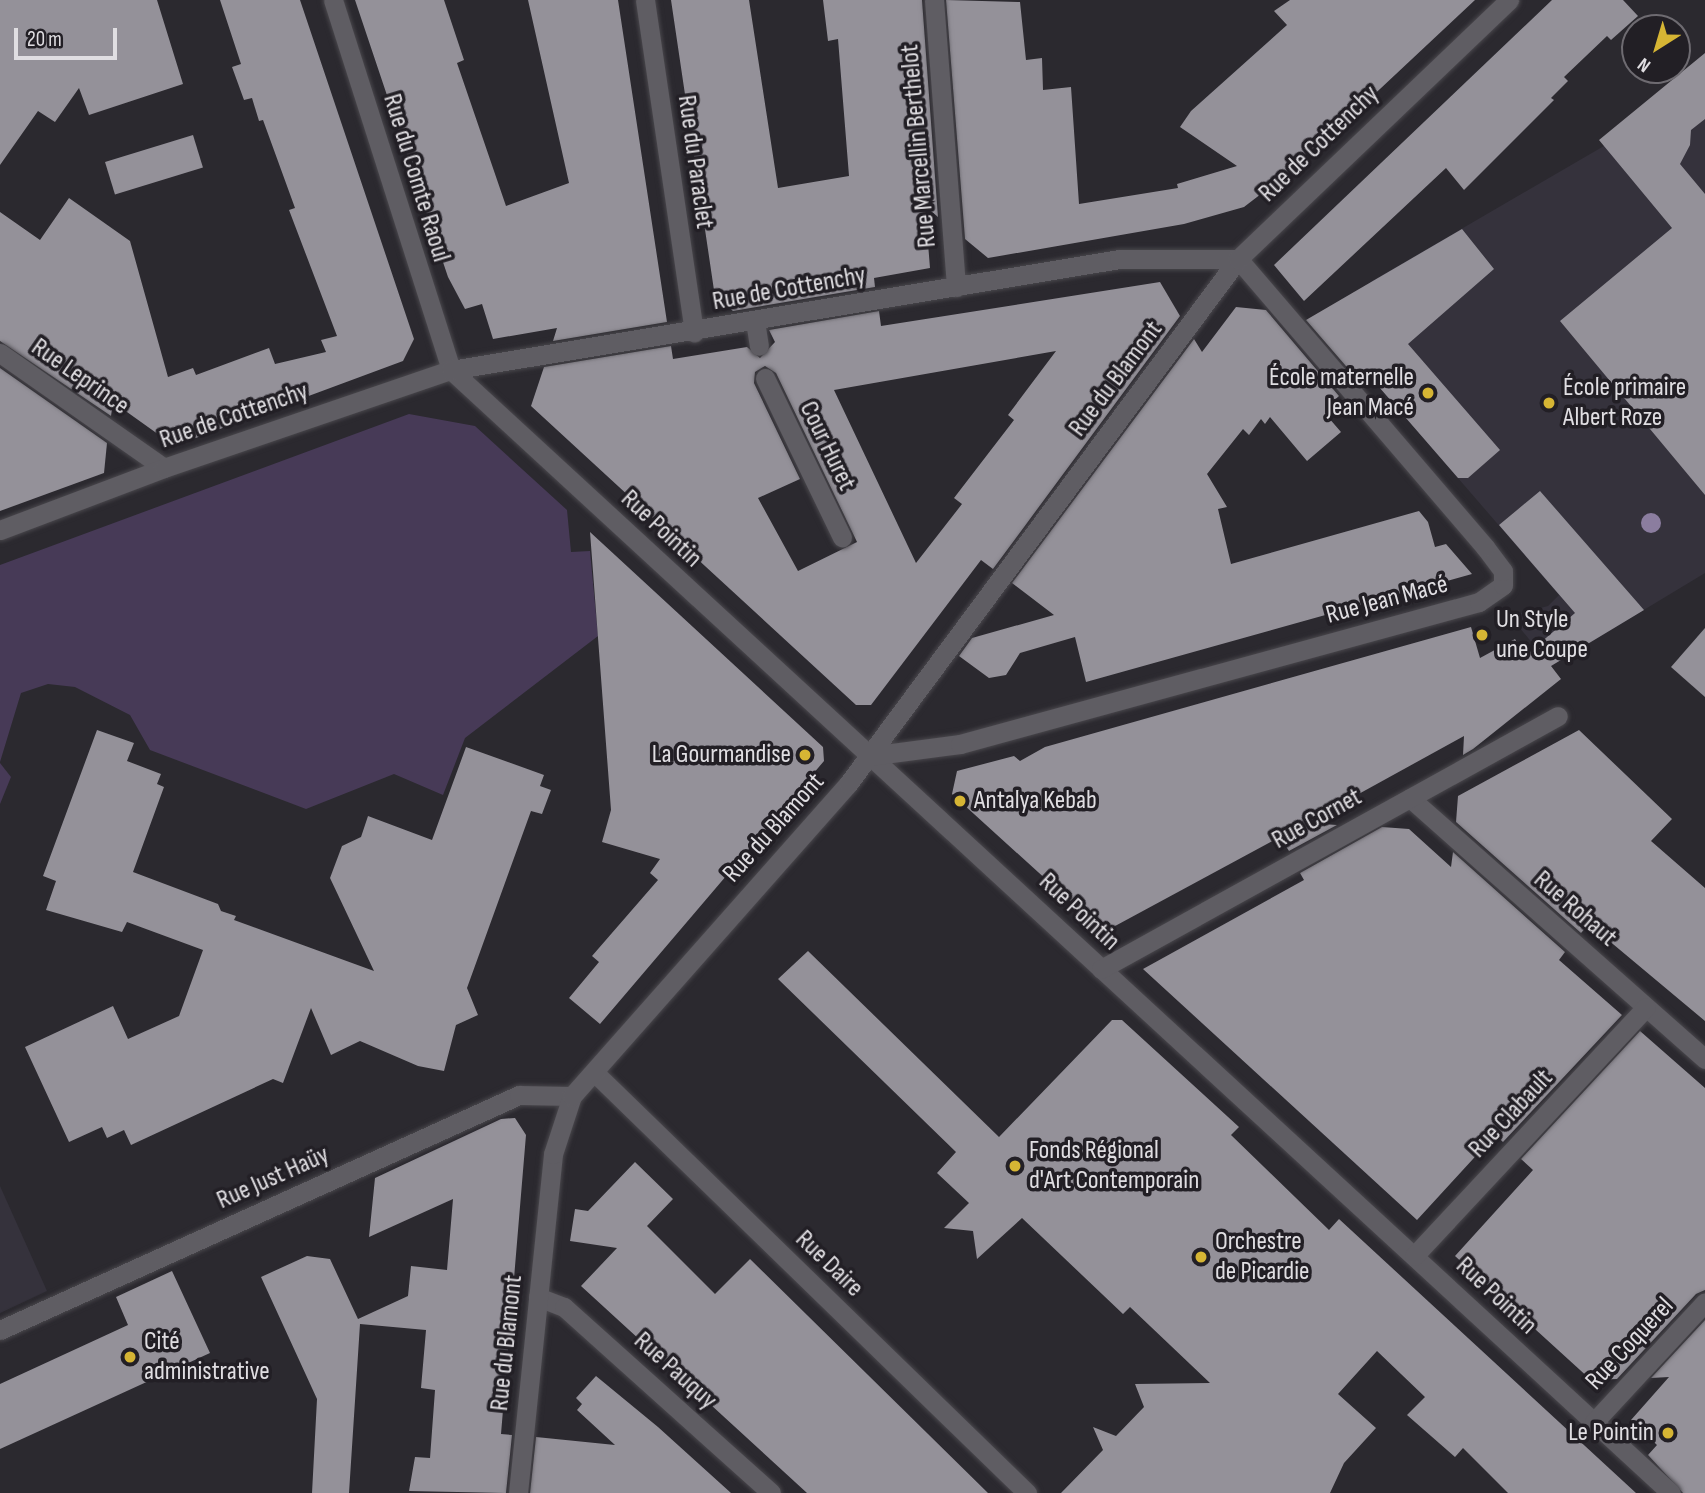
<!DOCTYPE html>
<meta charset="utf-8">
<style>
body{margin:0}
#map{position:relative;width:1705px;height:1493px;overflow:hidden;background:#2b292f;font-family:"Sofia Sans Condensed",sans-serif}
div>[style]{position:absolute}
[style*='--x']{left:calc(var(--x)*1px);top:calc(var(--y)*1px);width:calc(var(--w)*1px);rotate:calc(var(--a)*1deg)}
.built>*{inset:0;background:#35323c}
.green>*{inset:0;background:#473a57}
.building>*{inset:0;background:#949199;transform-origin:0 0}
.roads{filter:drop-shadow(0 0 2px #49474c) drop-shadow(0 0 2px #49474c)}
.service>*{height:19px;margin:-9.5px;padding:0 9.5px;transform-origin:9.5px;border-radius:9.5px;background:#5f5d63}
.minor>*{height:19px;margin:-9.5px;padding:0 9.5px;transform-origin:9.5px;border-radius:9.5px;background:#5f5d63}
.trees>*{width:20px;height:20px;margin:-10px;border-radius:50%;background:#8b7d9f}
.dots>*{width:19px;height:19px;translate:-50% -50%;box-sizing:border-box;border:4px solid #221f25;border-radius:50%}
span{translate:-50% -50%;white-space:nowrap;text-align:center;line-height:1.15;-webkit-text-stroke:7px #221f25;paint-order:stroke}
.street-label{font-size:26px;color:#e0dee2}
.poi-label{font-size:26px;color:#e0dee2}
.right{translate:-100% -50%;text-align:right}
.left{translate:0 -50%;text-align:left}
.north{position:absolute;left:1621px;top:14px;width:70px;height:70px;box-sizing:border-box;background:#221f25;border:2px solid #6e6b71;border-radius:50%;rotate:217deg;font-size:19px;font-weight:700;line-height:28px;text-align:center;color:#e0dee2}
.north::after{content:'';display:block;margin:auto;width:24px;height:32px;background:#d6b534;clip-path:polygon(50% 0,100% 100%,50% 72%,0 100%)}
.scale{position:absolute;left:14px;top:28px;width:103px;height:32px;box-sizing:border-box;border:4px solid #e0dee2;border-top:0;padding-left:9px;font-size:21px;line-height:24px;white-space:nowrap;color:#e0dee2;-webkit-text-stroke:5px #221f25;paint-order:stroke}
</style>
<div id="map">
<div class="built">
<div style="clip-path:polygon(1705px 68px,1705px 573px,1551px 666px,1510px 616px,1548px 606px,1559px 595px,1324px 323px,1372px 281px,1628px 132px)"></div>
<div style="clip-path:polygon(0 1186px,47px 1291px,0 1313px)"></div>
</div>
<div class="green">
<div style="clip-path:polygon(409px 414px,475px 426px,567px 510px,571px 552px,590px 551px,598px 636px,465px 738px,443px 795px,394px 774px,306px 809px,150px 750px,130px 715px,75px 687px,48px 684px,21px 693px,0 762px,0 565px)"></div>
<div style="clip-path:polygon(0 763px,11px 777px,0 804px)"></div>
</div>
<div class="building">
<div style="clip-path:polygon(0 0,157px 0,183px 84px,89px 115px,79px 88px,55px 122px,38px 111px,0 165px)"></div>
<div style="clip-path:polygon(220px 0,300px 0,414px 339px,403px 361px,185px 442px,169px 442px,113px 402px,111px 416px,0 341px,0 212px,40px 240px,69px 198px,130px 241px,168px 377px,193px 368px,196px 375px,269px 348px,275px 364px,326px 352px,321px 340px,337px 336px,289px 210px,295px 208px,263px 120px,259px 121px,252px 98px,244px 100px,232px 67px,241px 64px)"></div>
<div style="clip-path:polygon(355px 0,444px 0,464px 60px,457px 63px,506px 206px,569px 183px,528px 0,618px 0,667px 322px,553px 341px,557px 328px,493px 339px,482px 304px,465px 309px,448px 277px)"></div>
<div style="clip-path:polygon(671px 0,749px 0,778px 188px,849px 176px,838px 39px,828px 41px,823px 0,922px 0,938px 217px,925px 206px,930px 268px,874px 278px,875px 287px,733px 311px,715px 297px)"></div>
<div style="clip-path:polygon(946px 0,1020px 2px,1026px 60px,1042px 58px,1043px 90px,1071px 87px,1079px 204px,1178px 188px,1177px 184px,1237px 166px,1180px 127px,1191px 111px,1287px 25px,1274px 11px,1290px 0,1475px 0,1301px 163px,1244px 207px,1184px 224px,988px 258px,965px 239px)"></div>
<div style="clip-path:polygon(1552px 0,1623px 0,1638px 16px,1611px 40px,1607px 36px,1564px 77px,1568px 81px,1551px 98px,1554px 100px,1464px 190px,1446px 168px,1304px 301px,1274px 265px)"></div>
<div style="clip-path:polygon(1705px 53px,1705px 119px,1691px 130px,1690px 145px,1680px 164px,1705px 194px,1705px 495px,1560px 321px,1672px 228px,1599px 140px)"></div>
<div style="left:193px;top:135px;width:34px;height:92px;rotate:73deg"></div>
<div style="clip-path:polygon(1462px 229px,1494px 269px,1408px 344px,1500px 450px,1468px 478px,1458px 478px,1366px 372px,1358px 380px,1306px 320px)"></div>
<div style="clip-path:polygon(evenodd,1160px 282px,1180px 316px,993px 569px,981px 560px,871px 705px,856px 705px,531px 406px,544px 367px,671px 346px,673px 359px,747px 347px,760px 358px,775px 342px,769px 330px,879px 311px,881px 326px,1160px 282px,1056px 351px,1008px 415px,1014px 420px,954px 498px,962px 504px,916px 563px,834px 390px,1056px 351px,1160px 282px,765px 366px,776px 373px,857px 542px,798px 571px,758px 498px,800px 479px,754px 383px,755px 372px,765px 366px)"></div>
<div style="clip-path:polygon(1236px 307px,1266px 310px,1339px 396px,1328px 406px,1334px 413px,1328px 417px,1341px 432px,1307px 461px,1270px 417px,1265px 424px,1261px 419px,1249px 435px,1243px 429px,1207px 474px,1227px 507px,1218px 509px,1231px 564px,1419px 511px,1428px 522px,1435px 547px,1446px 544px,1472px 574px,1086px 682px,1075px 637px,1020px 653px,1006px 675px,989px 678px,959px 656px,972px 638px,1054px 615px,1012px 583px,1194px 339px,1202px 352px)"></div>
<div style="clip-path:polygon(0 368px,107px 443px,104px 473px,0 511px)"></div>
<div style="clip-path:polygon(1540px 491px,1644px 610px,1551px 666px,1561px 679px,1473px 749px,1463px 755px,1464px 736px,1306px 823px,1337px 825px,1289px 851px,1280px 837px,1104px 932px,952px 794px,957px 771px,1014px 756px,1020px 761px,1045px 747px,1471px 627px,1480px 658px,1515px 639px,1525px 656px,1575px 613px,1499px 525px)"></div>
<div style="clip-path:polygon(590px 532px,823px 747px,824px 761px,600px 1024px,569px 998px,599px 962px,592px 956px,658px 880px,650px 873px,660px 859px,602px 842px,611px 810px)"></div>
<div style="clip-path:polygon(1705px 628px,1705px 697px,1671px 667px)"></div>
<div style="clip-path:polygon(97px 730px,134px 743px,127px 761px,161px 774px,157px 784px,164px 787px,133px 872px,218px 904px,221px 911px,236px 916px,234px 920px,374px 971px,330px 878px,342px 846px,361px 837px,368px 816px,432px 840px,466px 747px,544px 775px,540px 786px,551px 790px,542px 814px,531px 811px,467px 988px,478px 1015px,456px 1025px,444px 1071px,418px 1066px,360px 1041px,331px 1055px,311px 1008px,283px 1083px,273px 1079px,131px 1145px,124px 1130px,107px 1138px,102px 1127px,69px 1142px,25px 1047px,113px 1006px,128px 1039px,179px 1016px,203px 950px,127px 922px,122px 932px,46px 910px,56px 881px,43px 876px)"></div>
<div style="clip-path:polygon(1579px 730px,1672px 819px,1651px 841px,1705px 888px,1705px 1021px,1589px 924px,1581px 933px,1456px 822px,1458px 796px)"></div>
<div style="clip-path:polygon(1382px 827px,1409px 829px,1451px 867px,1453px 852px,1565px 952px,1559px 960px,1622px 1015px,1503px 1142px,1495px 1135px,1417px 1220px,1143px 969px,1304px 880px,1300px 873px)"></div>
<div style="clip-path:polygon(808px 951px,999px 1137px,1112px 1020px,1122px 1020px,1239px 1127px,1231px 1135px,1329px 1230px,1339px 1219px,1636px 1493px,1508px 1493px,1463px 1448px,1455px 1457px,1407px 1415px,1425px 1397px,1377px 1351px,1338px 1394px,1376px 1428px,1344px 1463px,1330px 1493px,1061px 1493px,1103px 1450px,1093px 1427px,1116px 1436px,1144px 1407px,1135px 1384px,1210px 1383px,1130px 1307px,1123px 1314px,1022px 1218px,977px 1259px,973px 1231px,944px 1228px,969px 1203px,937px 1173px,956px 1152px,778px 979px)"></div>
<div style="clip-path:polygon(1640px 1031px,1705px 1088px,1705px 1290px,1696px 1294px,1617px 1379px,1591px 1380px,1455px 1256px,1533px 1170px,1521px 1159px)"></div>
<div style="clip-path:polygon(515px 1118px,526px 1135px,501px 1434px,512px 1435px,506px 1493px,409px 1491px,415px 1457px,430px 1458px,435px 1390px,421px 1388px,426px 1330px,360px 1324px,349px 1493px,312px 1493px,317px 1399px,261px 1277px,307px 1256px,330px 1259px,358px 1319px,408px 1296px,411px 1266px,447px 1270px,453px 1199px,369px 1237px,375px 1178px,501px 1119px)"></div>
<div style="clip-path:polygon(635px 1162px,673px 1199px,647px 1226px,715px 1294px,750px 1259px,988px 1493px,807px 1493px,581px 1286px,617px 1248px,570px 1241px,575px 1209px,588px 1211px)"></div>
<div style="clip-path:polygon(172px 1271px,210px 1353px,0 1449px,0 1384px,128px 1325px,116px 1297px)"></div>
<div style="clip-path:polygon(1705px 1320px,1705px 1493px,1683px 1493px,1648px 1455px,1657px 1445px,1631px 1420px,1669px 1377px,1651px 1378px)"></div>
<div style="clip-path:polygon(596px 1376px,658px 1427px,731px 1493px,530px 1493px,536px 1437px,615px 1445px,577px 1410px,582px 1404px,576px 1398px)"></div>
</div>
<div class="roads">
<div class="service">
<div style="--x:755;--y:321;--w:25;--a:81"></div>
<div style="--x:765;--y:378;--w:177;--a:64.2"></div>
</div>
<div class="minor">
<div style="--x:333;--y:0;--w:388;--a:72.3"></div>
<div style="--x:451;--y:370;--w:1658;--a:42.63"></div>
<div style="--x:645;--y:0;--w:336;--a:81.6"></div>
<div style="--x:934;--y:0;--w:288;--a:85.6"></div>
<div style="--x:0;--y:353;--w:200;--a:35"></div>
<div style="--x:0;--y:530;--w:175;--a:-20.7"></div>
<div style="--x:164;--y:468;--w:303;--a:-18.9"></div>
<div style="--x:451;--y:370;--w:677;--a:-9.43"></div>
<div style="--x:1119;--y:259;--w:119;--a:0"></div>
<div style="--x:869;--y:756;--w:92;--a:-7.5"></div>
<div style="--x:960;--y:744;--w:538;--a:-15.3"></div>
<div style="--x:1479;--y:602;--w:29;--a:-35"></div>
<div style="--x:1503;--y:585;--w:14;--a:-90"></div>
<div style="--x:1503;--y:571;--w:30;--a:-127"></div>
<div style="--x:1485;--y:547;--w:379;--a:-130.6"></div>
<div style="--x:1410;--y:798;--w:394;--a:41.5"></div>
<div style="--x:1101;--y:969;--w:522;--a:-28.97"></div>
<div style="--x:594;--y:1072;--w:604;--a:44.19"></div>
<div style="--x:1414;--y:1256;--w:340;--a:-47"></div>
<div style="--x:538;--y:1297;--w:28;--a:21"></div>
<div style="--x:564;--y:1307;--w:278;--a:41.9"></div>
<div style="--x:0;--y:1330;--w:570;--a:-24.36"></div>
<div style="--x:519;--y:1095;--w:53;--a:1.1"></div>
<div style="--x:1594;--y:1422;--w:163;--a:-47.2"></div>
<div style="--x:518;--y:1493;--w:341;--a:-84.1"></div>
<div style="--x:553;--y:1154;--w:61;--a:-71.9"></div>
<div style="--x:572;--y:1096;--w:417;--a:-48.5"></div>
<div style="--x:848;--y:784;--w:654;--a:-53.39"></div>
<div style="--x:1238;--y:259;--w:375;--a:-43.7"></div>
</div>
</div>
<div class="trees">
<div style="left:1651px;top:523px"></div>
</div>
<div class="dots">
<div style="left:1428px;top:393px;background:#d6b534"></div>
<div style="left:1549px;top:403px;background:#d6b534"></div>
<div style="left:1482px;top:635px;background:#d6b534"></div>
<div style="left:805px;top:755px;background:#d6b534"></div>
<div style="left:960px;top:801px;background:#d6b534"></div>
<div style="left:1015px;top:1166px;background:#d6b534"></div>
<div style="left:1201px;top:1257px;background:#d6b534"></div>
<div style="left:130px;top:1357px;background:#d6b534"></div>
<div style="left:1668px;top:1433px;background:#d6b534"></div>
</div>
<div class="street-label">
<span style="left:1319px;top:144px;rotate:-44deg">Rue de Cottenchy</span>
<span style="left:919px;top:146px;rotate:-95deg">Rue Marcellin Berthelot</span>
<span style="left:695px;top:162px;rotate:82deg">Rue du Paraclet</span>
<span style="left:416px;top:178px;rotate:73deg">Rue du Comte Raoul</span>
<span style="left:789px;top:289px;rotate:-10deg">Rue de Cottenchy</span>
<span style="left:80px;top:377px;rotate:35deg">Rue Leprince</span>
<span style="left:1116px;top:379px;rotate:-53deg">Rue du Blamont</span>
<span style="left:234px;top:416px;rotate:-19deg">Rue de Cottenchy</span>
<span style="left:827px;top:446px;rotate:64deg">Cour Huret</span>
<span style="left:661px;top:529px;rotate:43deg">Rue Pointin</span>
<span style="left:1387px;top:600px;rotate:-15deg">Rue Jean Macé</span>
<span style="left:1317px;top:819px;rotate:-29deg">Rue Cornet</span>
<span style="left:774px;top:828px;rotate:-48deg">Rue du Blamont</span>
<span style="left:1575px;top:909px;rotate:41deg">Rue Rohaut</span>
<span style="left:1079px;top:912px;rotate:43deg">Rue Pointin</span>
<span style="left:1511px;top:1114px;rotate:-47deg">Rue Clabault</span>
<span style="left:273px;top:1178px;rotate:-24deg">Rue Just Haüy</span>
<span style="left:829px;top:1264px;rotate:44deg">Rue Daire</span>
<span style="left:1496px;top:1296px;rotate:43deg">Rue Pointin</span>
<span style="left:507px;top:1343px;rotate:-84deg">Rue du Blamont</span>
<span style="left:1630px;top:1344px;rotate:-47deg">Rue Coquerel</span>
<span style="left:675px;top:1371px;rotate:42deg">Rue Pauquy</span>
</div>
<div class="poi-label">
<span class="right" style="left:1414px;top:393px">École maternelle<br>Jean Macé</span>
<span class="left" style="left:1563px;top:403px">École primaire<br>Albert Roze</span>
<span class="left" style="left:1496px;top:635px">Un Style<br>une Coupe</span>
<span class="right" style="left:791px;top:755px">La Gourmandise</span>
<span class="left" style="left:974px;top:801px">Antalya Kebab</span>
<span class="left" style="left:1029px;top:1166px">Fonds Régional<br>d'Art Contemporain</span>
<span class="left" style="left:1215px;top:1257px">Orchestre<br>de Picardie</span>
<span class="left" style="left:144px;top:1357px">Cité<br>administrative</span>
<span class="right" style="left:1654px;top:1433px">Le Pointin</span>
</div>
<div class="north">N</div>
<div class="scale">20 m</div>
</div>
